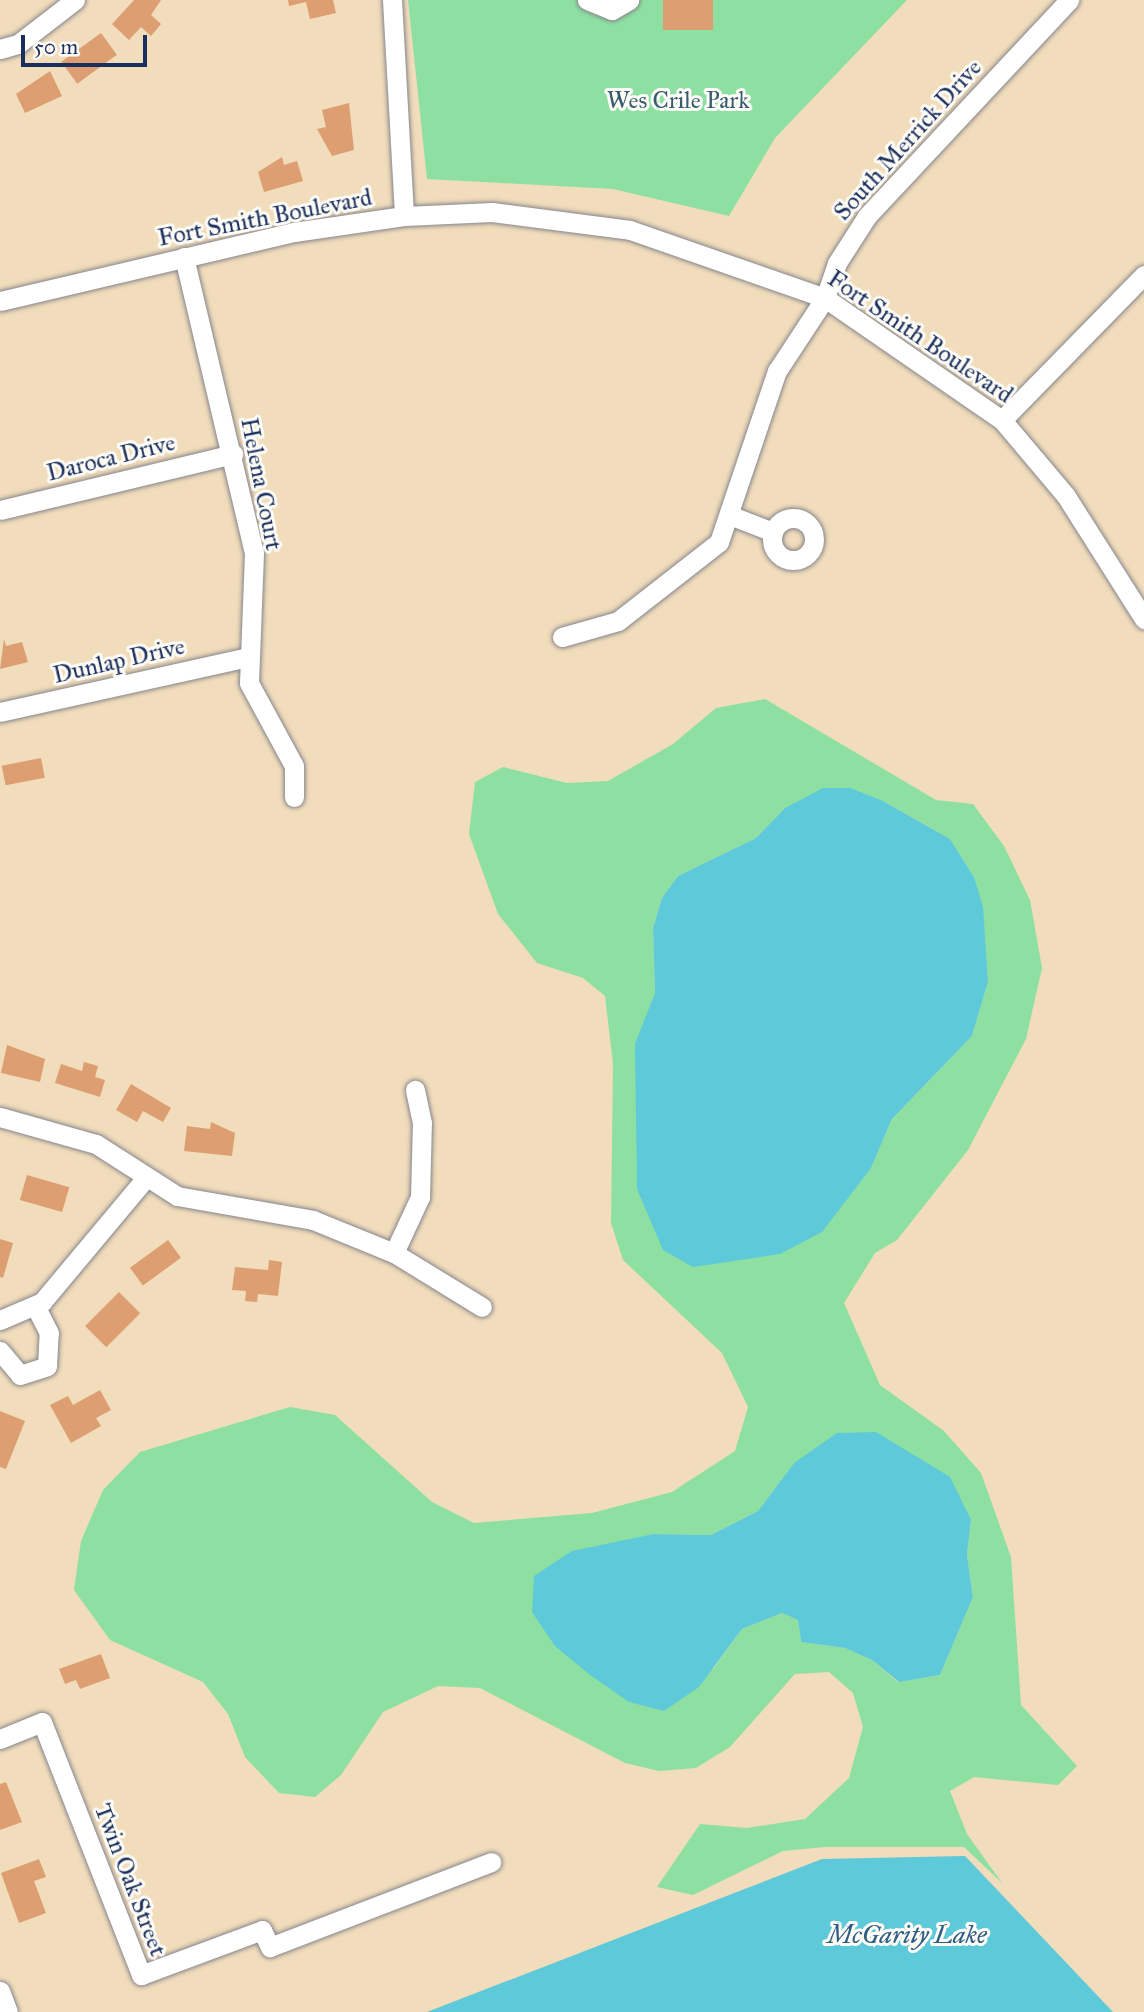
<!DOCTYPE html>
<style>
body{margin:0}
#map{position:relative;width:1144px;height:2012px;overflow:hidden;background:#f1dcbb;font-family:"IM FELL Great Primer",serif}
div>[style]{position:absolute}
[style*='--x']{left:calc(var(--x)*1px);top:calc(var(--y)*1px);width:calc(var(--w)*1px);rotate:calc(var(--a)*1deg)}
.green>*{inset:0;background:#8de0a2}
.water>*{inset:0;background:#5ec9d8}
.building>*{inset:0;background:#dd9f71;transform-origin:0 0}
.roads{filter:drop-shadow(0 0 2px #86868c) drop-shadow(0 0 2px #86868c)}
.minor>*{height:19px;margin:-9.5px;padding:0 9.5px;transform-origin:9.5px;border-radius:9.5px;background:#fff}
.minor>.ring{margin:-9.5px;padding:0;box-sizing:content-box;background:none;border:19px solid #fff;border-radius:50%}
span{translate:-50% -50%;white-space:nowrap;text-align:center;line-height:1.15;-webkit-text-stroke:6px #fdfcf7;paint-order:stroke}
.park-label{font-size:24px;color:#385b6f}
.street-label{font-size:24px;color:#1b2f5e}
.water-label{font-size:26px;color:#2f5d83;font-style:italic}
.scale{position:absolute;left:21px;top:35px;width:126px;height:32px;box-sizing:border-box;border:4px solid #1b2f5e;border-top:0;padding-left:9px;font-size:21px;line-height:24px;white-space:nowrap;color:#1b2f5e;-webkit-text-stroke:5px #fdfcf7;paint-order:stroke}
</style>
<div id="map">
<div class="green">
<div style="clip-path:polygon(408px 0,907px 0,775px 138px,729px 216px,613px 189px,427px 179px)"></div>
<div style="clip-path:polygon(evenodd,765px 699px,936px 800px,973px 804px,1004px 846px,1030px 900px,1042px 968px,1026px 1039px,968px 1150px,897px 1240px,875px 1253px,844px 1303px,880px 1385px,944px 1431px,981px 1473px,1011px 1557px,1021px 1705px,1077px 1766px,1058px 1785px,974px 1777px,950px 1791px,967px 1834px,1002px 1883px,964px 1847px,825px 1847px,783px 1851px,693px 1895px,657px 1887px,700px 1824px,747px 1828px,805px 1819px,849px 1778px,863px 1727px,853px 1693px,829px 1672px,795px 1674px,730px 1747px,696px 1768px,659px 1771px,625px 1763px,480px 1688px,438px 1686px,383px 1712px,341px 1775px,315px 1797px,279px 1793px,245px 1757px,228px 1714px,203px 1682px,110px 1640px,74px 1590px,81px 1541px,103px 1490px,140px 1452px,290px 1407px,335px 1415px,432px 1502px,474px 1523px,592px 1513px,672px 1492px,735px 1451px,748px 1407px,722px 1353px,623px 1260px,611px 1223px,613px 1064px,605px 996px,583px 978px,537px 963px,498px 914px,469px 834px,475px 782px,503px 767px,567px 783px,608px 781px,673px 744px,716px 708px,765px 699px,883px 801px,950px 839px,974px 877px,988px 982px,972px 1036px,892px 1119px,871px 1168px,780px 1254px,751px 1257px,637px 1189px,637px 1088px,655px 993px,653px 928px,662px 898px,678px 876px,756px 838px,785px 808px,883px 801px,765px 699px,794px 1463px,971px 1520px,967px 1555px,973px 1597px,940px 1675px,898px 1682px,872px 1660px,845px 1648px,801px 1642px,798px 1620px,782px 1613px,742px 1629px,713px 1669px,654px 1534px,711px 1535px,758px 1511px,794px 1463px)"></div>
</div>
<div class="water">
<div style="clip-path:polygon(823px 788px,850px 788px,883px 801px,950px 839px,974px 877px,983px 907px,988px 982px,972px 1036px,892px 1119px,871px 1168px,822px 1232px,780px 1254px,693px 1267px,663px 1250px,637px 1189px,635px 1044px,655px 993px,653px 928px,662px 898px,678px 876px,756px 838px,785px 808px)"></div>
<div style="clip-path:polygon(876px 1432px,950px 1477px,971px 1520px,967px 1555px,973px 1597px,940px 1675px,899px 1682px,872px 1660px,845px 1648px,801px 1642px,798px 1620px,782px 1613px,742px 1629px,699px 1687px,664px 1711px,629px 1702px,590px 1675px,555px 1646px,532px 1612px,534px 1576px,572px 1551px,654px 1534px,711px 1535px,758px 1511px,794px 1463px,837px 1433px)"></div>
<div style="clip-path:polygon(965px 1856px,1113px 2012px,427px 2012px,822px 1859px)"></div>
</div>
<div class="building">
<div style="clip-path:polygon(134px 0,161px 0,151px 15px,161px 24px,151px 36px,141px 27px,129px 40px,112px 24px)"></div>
<div style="clip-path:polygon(288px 0,333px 0,336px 13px,310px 19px,306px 2px,289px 6px)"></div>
<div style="left:663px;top:0;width:50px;height:30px"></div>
<div style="left:101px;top:33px;width:27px;height:49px;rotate:54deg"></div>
<div style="clip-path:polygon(50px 71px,62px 96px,25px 113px,16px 94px)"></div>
<div style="clip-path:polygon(349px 103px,354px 150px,332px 156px,317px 129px,326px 127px,322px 110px)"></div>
<div style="clip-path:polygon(282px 157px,284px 165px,297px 161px,303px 181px,264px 192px,258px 172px)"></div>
<div style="clip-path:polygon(4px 639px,6px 646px,22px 642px,28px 662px,0 669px)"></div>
<div style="left:41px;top:758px;width:20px;height:40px;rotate:79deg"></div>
<div style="clip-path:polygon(7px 1045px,45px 1059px,40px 1082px,1px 1073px)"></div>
<div style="clip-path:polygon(84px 1062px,98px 1066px,95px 1077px,105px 1080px,100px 1097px,55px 1083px,61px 1064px,82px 1071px)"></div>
<div style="clip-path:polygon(131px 1084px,171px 1108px,163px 1122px,143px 1111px,137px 1122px,116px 1110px)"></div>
<div style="clip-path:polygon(211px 1122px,235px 1133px,232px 1156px,184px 1151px,187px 1126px,210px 1129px)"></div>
<div style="left:27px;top:1175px;width:44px;height:26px;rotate:16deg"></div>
<div style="clip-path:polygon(0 1239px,13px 1243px,3px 1278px,0 1277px)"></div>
<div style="left:168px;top:1240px;width:22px;height:47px;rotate:54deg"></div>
<div style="clip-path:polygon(269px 1260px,282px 1262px,278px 1296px,258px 1294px,257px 1302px,245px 1301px,246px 1291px,232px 1290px,235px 1267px,268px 1270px)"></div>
<div style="left:119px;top:1292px;width:30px;height:48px;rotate:45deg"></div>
<div style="clip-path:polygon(100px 1390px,111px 1410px,96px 1418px,101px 1426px,71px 1443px,50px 1405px,68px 1396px,73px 1405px)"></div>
<div style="clip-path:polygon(0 1411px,25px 1421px,6px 1469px,0 1467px)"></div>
<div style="clip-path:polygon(101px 1654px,110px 1678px,80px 1689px,76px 1680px,65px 1684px,59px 1669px)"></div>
<div style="clip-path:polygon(6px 1782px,22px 1822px,0 1830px,0 1784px)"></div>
<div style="clip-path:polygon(39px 1859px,46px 1877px,34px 1881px,46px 1913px,19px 1923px,1px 1873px)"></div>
</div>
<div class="roads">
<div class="minor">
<div style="--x:392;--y:0;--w:216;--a:86.8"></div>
<div style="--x:587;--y:0;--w:27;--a:22"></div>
<div style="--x:612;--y:10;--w:20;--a:-30"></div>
<div style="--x:0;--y:49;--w:19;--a:-16"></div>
<div style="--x:18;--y:44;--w:72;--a:-37.7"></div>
<div style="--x:184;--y:257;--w:304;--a:76.7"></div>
<div style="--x:254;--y:553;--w:130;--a:92.2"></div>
<div style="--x:249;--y:683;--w:94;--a:61.5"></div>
<div style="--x:294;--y:766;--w:31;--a:90"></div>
<div style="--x:0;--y:301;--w:302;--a:-13.2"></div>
<div style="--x:294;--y:232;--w:111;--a:-8.3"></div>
<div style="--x:404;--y:216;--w:88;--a:-2.6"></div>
<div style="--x:492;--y:212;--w:139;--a:7.4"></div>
<div style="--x:630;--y:230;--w:207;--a:19.2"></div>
<div style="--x:825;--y:298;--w:215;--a:34.6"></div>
<div style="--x:1002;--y:420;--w:99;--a:49.9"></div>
<div style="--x:1066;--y:496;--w:146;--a:57.6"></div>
<div style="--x:1002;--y:420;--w:203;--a:-45.6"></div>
<div style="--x:0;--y:510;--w:240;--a:-13.5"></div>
<div style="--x:732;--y:516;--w:44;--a:21.3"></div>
<div class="ring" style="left:772px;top:518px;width:23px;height:23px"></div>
<div style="--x:562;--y:637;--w:58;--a:-15.9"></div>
<div style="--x:618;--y:621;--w:128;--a:-38"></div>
<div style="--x:719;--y:542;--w:181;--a:-71.3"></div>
<div style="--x:777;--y:371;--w:87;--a:-56.7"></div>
<div style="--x:825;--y:298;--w:37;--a:-71"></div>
<div style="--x:837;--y:263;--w:56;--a:-57.4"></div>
<div style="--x:867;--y:216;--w:296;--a:-46.9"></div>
<div style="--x:0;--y:712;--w:254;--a:-12.5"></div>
<div style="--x:0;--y:1117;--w:100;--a:15.7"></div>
<div style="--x:96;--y:1144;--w:96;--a:32.7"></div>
<div style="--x:177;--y:1196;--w:138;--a:10"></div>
<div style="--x:313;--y:1220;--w:87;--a:22.2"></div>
<div style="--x:394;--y:1253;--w:103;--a:31.5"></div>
<div style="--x:394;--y:1253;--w:62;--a:-65.1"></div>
<div style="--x:420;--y:1197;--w:74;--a:-88.5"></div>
<div style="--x:422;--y:1123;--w:34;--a:-102"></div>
<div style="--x:0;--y:1320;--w:46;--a:-23.2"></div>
<div style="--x:42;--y:1302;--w:160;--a:-50.1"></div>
<div style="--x:0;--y:1351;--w:31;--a:50"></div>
<div style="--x:20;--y:1375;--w:28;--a:-18"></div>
<div style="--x:47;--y:1366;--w:33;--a:-87"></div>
<div style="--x:49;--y:1333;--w:29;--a:-117"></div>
<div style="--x:0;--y:1739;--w:45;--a:-22"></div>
<div style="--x:42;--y:1722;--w:272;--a:68.6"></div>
<div style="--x:141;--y:1975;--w:129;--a:-20.4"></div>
<div style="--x:262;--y:1930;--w:19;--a:65"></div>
<div style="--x:270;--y:1947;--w:237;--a:-21"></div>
<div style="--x:0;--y:1991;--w:22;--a:69"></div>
</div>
</div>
<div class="park-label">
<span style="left:678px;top:101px">Wes Crile Park</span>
</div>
<div class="street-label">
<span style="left:908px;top:140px;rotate:-48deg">South Merrick Drive</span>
<span style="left:265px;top:218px;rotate:-11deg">Fort Smith Boulevard</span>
<span style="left:920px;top:337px;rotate:34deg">Fort Smith Boulevard</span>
<span style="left:111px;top:458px;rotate:-14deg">Daroca Drive</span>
<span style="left:261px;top:484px;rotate:79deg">Helena Court</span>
<span style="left:119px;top:661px;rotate:-13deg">Dunlap Drive</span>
<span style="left:130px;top:1880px;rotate:69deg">Twin Oak Street</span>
</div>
<div class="water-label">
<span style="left:907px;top:1935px">McGarity Lake</span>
</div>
<div class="scale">50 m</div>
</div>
